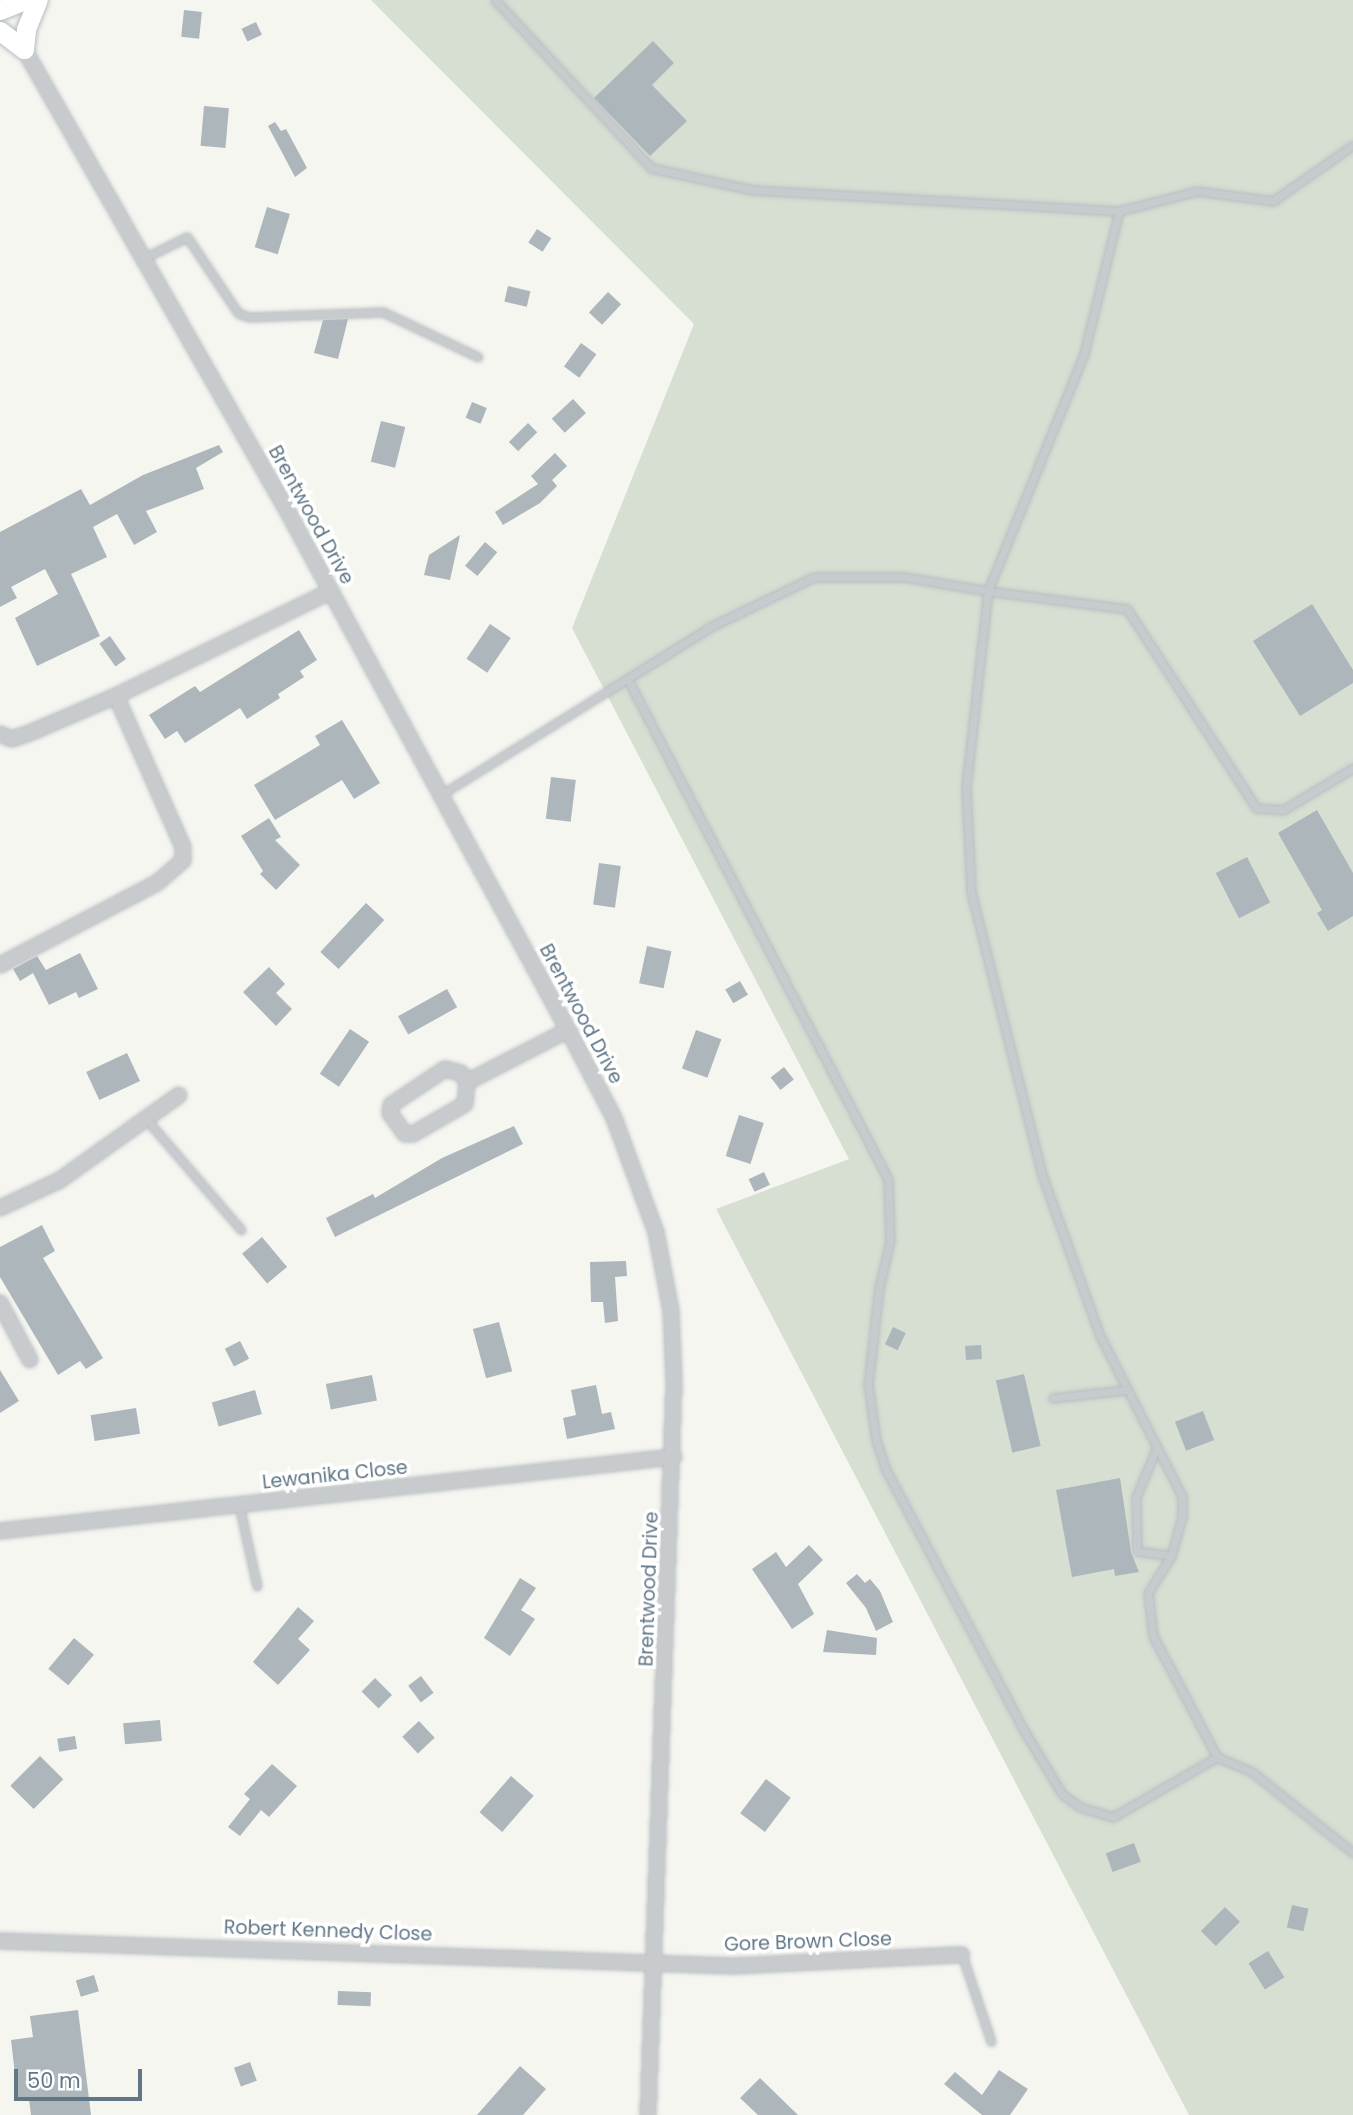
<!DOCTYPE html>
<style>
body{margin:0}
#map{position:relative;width:1353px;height:2115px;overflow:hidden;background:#f6f6f1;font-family:Poppins,sans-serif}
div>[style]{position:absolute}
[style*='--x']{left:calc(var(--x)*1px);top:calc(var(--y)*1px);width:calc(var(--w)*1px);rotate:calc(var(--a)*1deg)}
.green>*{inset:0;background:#d7ded2}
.building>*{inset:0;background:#acb6bb;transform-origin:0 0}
.roads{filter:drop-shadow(0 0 2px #b7bdc1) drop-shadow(0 0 2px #b7bdc1)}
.lane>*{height:7px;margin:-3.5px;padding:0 3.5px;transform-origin:3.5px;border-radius:3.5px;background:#c8cbce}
.street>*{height:14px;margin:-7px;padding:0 7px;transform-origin:7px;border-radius:7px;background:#c8cbce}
.secondary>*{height:19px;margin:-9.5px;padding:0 9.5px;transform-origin:9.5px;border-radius:9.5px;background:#fff}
span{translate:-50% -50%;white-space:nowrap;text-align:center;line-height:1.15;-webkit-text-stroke:7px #fff;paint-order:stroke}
.street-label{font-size:19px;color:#617786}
.scale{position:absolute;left:14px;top:2069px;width:128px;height:32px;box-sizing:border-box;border:4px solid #617786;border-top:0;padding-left:9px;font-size:21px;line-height:24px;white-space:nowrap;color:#617786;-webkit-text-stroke:5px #fff;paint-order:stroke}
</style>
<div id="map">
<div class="green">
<div style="clip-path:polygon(371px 0,1353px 0,1353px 2115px,1189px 2115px,716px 1209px,849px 1159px,572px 628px,694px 324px)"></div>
</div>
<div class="building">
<div style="left:184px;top:10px;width:18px;height:27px;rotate:6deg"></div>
<div style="left:256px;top:22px;width:14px;height:16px;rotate:65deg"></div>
<div style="clip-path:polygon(653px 41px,674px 63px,652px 85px,687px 121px,650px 156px,594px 98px)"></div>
<div style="left:204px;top:106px;width:25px;height:40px;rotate:5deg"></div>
<div style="clip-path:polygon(275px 122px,281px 131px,286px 129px,307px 168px,295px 177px,268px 126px)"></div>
<div style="left:267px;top:207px;width:24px;height:42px;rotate:17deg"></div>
<div style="left:537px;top:229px;width:17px;height:16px;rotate:33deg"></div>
<div style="left:508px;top:286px;width:23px;height:16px;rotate:13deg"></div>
<div style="left:608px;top:292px;width:18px;height:28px;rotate:43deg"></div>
<div style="clip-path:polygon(348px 319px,338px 359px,314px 353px,323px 320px)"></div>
<div style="left:581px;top:343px;width:19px;height:29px;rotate:36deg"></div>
<div style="left:573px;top:399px;width:19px;height:29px;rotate:47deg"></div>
<div style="left:472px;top:402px;width:16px;height:17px;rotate:22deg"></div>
<div style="left:381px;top:421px;width:25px;height:42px;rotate:14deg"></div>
<div style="left:528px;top:423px;width:13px;height:27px;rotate:45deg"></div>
<div style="clip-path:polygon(219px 445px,223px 452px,196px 468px,204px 489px,146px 511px,157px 532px,134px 545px,117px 514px,93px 527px,107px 557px,71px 574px,100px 636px,37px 666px,15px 618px,58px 594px,45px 569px,11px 587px,17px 598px,0 607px,0 532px,81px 489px,90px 505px,143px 475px)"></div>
<div style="clip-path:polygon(555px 453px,567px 466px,552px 480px,557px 486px,540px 503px,503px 525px,495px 512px,538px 484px,531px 476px)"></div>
<div style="clip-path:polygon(460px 535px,450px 580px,424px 575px,429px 555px)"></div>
<div style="left:485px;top:542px;width:16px;height:31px;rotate:40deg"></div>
<div style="clip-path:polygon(1312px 604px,1353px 670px,1353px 683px,1300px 716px,1253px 641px)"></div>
<div style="left:490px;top:624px;width:25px;height:42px;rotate:34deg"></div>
<div style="clip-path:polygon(299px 630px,317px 660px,300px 671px,304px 677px,278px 694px,280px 698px,247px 719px,240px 708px,185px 743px,177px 731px,165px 739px,149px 715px,195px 686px,200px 692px)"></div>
<div style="left:110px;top:636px;width:28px;height:13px;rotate:55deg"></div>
<div style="clip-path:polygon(342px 720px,380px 783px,354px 799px,342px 780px,275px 820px,254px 785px,320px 745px,315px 736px)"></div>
<div style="left:551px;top:777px;width:25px;height:42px;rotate:7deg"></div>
<div style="clip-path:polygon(1317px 810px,1353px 873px,1353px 916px,1328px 931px,1317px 913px,1322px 910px,1278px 833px)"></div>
<div style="clip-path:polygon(269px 818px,281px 837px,275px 840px,300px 865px,276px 890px,260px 874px,263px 871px,241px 836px)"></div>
<div style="left:1247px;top:857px;width:51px;height:35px;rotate:63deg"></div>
<div style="left:599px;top:863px;width:22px;height:42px;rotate:8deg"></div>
<div style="left:366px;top:903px;width:25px;height:67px;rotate:43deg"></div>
<div style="left:647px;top:946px;width:25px;height:38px;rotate:12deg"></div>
<div style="clip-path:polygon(80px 953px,98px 989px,79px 998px,76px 992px,49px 1005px,33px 973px,20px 981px,13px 969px,37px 956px,46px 970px)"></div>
<div style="clip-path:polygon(269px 967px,285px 984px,276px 993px,292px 1009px,276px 1026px,243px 992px)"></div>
<div style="left:740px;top:981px;width:16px;height:17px;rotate:60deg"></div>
<div style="left:447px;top:989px;width:21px;height:56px;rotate:61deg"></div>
<div style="left:350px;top:1029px;width:23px;height:54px;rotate:34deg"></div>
<div style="left:696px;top:1030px;width:27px;height:41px;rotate:20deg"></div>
<div style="left:127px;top:1053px;width:31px;height:45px;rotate:65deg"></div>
<div style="left:784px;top:1067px;width:16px;height:17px;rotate:52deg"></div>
<div style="left:739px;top:1115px;width:26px;height:43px;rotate:18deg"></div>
<div style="clip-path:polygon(514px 1126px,523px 1144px,335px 1237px,326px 1218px,373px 1194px,375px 1198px,442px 1158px)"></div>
<div style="left:764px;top:1172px;width:14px;height:17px;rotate:65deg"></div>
<div style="clip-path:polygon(42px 1225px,55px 1251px,43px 1258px,103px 1358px,86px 1369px,80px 1361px,58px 1375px,0 1277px,0 1247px)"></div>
<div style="left:262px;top:1237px;width:39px;height:26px;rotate:50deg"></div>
<div style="clip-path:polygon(626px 1261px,627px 1276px,615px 1277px,618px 1321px,605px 1323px,603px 1302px,591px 1302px,590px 1262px)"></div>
<div style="left:499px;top:1322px;width:51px;height:27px;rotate:75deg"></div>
<div style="left:893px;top:1327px;width:14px;height:19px;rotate:25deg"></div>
<div style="left:240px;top:1341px;width:20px;height:17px;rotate:63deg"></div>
<div style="left:981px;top:1345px;width:14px;height:16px;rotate:86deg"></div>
<div style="clip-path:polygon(0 1370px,19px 1401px,0 1413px)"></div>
<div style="left:1024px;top:1374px;width:74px;height:29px;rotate:77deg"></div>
<div style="left:372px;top:1375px;width:26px;height:47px;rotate:79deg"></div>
<div style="clip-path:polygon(596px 1385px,602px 1414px,611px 1412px,615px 1429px,567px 1439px,563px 1418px,576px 1415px,571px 1390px)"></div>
<div style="left:255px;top:1390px;width:25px;height:45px;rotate:74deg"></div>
<div style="left:136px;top:1408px;width:26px;height:46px;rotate:81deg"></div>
<div style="left:1203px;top:1411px;width:31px;height:30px;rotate:69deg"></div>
<div style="clip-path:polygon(1120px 1478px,1131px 1552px,1139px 1572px,1115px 1576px,1114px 1569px,1072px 1577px,1056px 1490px)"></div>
<div style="clip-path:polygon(809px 1545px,823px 1560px,798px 1584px,814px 1614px,792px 1629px,752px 1569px,776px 1552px,786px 1567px)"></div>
<div style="clip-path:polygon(857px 1574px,865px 1583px,870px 1579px,880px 1591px,893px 1622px,876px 1631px,866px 1608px,846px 1583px)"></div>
<div style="clip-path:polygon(520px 1578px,536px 1588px,521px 1610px,535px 1619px,510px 1656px,484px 1638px)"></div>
<div style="clip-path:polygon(298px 1607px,314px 1621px,298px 1639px,310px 1650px,278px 1685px,253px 1662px)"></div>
<div style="clip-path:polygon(827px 1630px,877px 1638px,876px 1655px,823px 1652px)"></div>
<div style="left:74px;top:1638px;width:26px;height:40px;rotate:40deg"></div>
<div style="left:421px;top:1676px;width:21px;height:16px;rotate:53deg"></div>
<div style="left:375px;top:1678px;width:24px;height:19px;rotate:45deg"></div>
<div style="left:160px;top:1720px;width:21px;height:37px;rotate:85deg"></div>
<div style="left:419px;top:1721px;width:23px;height:23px;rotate:47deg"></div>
<div style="left:75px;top:1736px;width:13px;height:18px;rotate:81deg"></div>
<div style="left:40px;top:1756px;width:33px;height:42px;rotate:45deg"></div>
<div style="clip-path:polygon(272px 1764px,297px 1786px,269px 1817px,261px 1810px,240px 1836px,228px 1827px,250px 1799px,244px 1794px)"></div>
<div style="left:511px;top:1776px;width:30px;height:48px;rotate:41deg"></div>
<div style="left:766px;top:1779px;width:31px;height:43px;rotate:37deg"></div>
<div style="left:1134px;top:1843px;width:20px;height:30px;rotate:70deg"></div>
<div style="left:1292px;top:1905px;width:17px;height:23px;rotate:13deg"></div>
<div style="left:1225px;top:1907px;width:21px;height:34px;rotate:45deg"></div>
<div style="left:1268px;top:1951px;width:31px;height:23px;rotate:58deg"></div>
<div style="left:94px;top:1975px;width:17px;height:19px;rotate:73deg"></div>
<div style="left:338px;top:1991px;width:33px;height:14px;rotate:2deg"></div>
<div style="clip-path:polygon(78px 2010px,91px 2115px,31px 2115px,29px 2099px,18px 2100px,11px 2040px,33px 2037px,30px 2016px)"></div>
<div style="left:250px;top:2062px;width:20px;height:17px;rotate:70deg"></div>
<div style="clip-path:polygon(520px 2066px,546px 2089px,523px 2115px,477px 2115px)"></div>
<div style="clip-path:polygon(999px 2070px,1028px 2089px,1010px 2115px,982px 2115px,944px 2084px,955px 2072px,982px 2095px)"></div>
<div style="clip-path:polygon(760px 2078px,798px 2115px,758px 2115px,740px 2098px)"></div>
</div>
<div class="roads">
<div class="lane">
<div style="--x:495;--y:0;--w:229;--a:47.1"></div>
<div style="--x:651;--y:168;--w:104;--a:12.2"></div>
<div style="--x:753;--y:190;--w:367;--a:3.3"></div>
<div style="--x:1353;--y:145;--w:98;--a:145"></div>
<div style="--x:1273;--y:201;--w:77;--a:-172.5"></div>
<div style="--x:1197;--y:191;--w:81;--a:165.6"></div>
<div style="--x:1119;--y:211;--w:147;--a:103.8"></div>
<div style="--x:1084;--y:354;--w:256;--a:112.1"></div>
<div style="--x:988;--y:591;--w:140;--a:7.4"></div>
<div style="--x:1127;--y:609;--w:237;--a:57"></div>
<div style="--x:1256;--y:808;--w:27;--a:4"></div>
<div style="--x:1283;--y:810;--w:82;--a:-31"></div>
<div style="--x:142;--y:259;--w:50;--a:-26.1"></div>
<div style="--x:187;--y:237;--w:92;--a:56.1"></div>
<div style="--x:238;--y:313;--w:12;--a:20"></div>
<div style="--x:249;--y:317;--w:134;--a:-2.1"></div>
<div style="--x:383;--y:312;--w:105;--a:25.3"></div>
<div style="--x:628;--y:680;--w:563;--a:62.48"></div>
<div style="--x:888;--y:1179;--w:62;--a:88.2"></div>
<div style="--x:890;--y:1241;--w:48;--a:103.2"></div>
<div style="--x:879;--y:1288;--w:97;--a:96.5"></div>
<div style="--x:868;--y:1384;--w:57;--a:81.9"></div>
<div style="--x:876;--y:1440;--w:32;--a:72"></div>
<div style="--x:886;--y:1470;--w:299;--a:62.1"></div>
<div style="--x:1026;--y:1734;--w:70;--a:59"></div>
<div style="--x:1062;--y:1794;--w:22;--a:36"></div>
<div style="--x:1080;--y:1807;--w:34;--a:17"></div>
<div style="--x:1113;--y:1817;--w:120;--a:-30"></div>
<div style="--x:442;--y:794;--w:316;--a:-31.9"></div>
<div style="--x:710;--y:627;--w:115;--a:-25.7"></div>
<div style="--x:814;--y:577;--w:90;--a:0"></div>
<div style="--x:904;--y:577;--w:85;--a:9.5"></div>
<div style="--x:988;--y:591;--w:198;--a:96.4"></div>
<div style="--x:966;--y:788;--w:104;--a:87.2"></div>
<div style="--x:971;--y:892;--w:292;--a:75.9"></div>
<div style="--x:1042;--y:1175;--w:171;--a:70.2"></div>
<div style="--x:1100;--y:1336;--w:180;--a:62.9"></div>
<div style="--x:1182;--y:1496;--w:21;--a:90"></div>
<div style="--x:1182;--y:1517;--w:41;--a:105.8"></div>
<div style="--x:1171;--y:1556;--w:44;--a:121.9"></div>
<div style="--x:1148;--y:1593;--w:43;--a:83.4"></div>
<div style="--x:1153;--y:1636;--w:137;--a:62.1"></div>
<div style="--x:1217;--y:1757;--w:38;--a:23"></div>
<div style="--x:1252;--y:1772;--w:129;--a:38.7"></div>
<div style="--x:146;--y:1119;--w:146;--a:49.4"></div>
<div style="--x:1053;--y:1398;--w:72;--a:-6.3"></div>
<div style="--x:1157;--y:1447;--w:54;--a:112.8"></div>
<div style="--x:1136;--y:1497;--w:54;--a:88.9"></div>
<div style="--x:1137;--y:1551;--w:34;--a:8"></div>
<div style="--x:239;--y:1505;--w:83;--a:77.5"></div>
<div style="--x:962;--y:1955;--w:91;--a:71.4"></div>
</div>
<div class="street">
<div style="--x:24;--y:49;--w:535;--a:60.32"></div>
<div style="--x:289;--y:514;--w:587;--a:61.6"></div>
<div style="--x:568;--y:1030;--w:99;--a:62.4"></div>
<div style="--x:614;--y:1118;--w:121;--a:69.8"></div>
<div style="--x:656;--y:1232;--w:80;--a:79.2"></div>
<div style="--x:671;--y:1311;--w:71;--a:87.6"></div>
<div style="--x:674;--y:1382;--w:733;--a:92.03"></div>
<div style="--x:0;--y:734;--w:13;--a:23"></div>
<div style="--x:12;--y:739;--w:21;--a:-19"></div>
<div style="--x:32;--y:732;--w:91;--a:-23.2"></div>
<div style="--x:116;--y:696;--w:239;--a:-26"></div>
<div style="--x:0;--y:965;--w:177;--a:-27.6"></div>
<div style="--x:157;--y:883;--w:35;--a:-41"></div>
<div style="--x:183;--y:860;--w:13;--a:-90"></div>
<div style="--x:183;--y:847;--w:165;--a:-113.9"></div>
<div style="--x:445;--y:1069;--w:16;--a:14"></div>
<div style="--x:461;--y:1073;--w:11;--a:56"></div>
<div style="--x:467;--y:1082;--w:22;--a:95"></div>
<div style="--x:465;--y:1104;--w:60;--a:150"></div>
<div style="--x:413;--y:1134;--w:8;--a:180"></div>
<div style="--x:405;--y:1134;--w:26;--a:-126"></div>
<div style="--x:390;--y:1113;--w:8;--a:-83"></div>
<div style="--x:391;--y:1105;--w:65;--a:-33.7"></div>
<div style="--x:467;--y:1082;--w:114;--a:-27.2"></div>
<div style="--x:0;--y:1208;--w:66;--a:-25"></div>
<div style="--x:60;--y:1180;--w:146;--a:-35.5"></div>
<div style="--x:0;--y:1303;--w:64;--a:62.2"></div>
<div style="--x:0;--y:1531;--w:678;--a:-6.27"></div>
<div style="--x:0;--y:1941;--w:733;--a:1.95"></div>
<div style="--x:733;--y:1966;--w:229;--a:-2.8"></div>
</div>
<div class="secondary">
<div style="--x:0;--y:10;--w:27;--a:-22"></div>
<div style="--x:0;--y:31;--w:30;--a:37"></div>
<div style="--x:24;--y:49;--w:20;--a:-84"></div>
<div style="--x:26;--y:29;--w:31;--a:-68"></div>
</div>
</div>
<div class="street-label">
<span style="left:311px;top:515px;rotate:61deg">Brentwood Drive</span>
<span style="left:581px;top:1014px;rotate:62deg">Brentwood Drive</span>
<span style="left:335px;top:1475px;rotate:-6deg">Lewanika Close</span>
<span style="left:649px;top:1589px;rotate:-88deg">Brentwood Drive</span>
<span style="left:328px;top:1931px;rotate:2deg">Robert Kennedy Close</span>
<span style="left:808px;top:1942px;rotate:-2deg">Gore Brown Close</span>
</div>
<div class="scale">50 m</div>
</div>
